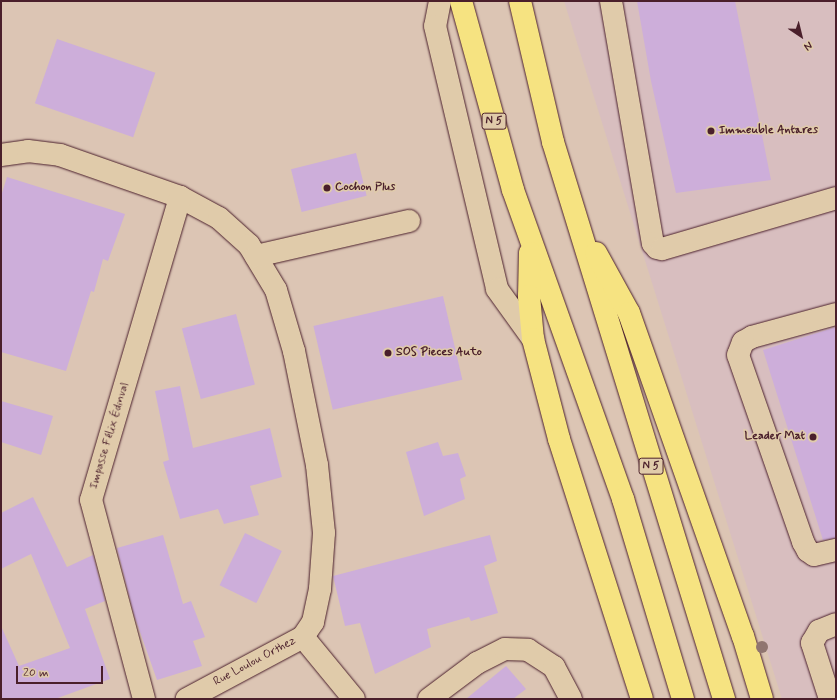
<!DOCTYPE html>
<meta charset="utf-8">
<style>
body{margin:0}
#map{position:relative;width:837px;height:700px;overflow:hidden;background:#dcc5b4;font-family:Mynerve,sans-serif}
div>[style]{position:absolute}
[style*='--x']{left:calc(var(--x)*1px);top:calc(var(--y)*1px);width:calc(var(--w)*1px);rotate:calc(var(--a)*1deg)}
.built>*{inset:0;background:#d8bebf}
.building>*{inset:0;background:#cdaeda;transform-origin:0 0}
.roads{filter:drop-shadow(0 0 1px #4a1f2b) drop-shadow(0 0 1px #4a1f2b)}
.minor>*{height:22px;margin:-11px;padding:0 11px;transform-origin:11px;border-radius:11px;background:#e0cbaa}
.highway>*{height:22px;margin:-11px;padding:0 11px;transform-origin:11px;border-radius:11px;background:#f6e381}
.trees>*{width:12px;height:12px;margin:-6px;border-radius:50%;background:#907570}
.dots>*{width:11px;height:11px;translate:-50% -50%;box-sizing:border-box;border:2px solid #e0cbaa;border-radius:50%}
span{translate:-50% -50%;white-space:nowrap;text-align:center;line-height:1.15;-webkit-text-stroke:3px #e0cbaa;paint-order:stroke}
.shield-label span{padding:1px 3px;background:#e0cbaa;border:1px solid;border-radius:3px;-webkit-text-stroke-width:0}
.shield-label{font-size:11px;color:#4a1f2b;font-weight:700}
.poi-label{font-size:12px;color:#4a1f2b;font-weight:700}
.left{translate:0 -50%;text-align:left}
.right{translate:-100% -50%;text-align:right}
.street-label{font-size:12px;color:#4a1f2b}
.frame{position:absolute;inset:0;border:2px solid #4a1f2b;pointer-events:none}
.north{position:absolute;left:781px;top:16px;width:40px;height:40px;-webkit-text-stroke:3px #e0cbaa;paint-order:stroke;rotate:145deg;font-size:11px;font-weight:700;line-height:16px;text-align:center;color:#4a1f2b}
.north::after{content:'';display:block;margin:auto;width:14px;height:18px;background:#4a1f2b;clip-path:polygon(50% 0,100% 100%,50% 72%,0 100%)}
.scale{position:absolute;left:16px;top:666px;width:87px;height:18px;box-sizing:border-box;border:2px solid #4a1f2b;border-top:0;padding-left:5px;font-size:12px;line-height:14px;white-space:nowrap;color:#4a1f2b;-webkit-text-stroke:3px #e0cbaa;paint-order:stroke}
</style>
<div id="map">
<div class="built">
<div style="clip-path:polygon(564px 1px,836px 1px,836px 699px,782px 699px)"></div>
</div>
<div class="building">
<div style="clip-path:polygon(637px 1px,735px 1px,771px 180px,676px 193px,651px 81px)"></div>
<div style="left:57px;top:39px;width:104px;height:68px;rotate:19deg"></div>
<div style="left:356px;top:153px;width:44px;height:67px;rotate:76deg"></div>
<div style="clip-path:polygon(7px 177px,125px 214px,108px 261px,103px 259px,94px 292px,91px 291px,66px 371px,1px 352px,1px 196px)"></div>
<div style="left:443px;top:296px;width:86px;height:133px;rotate:77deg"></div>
<div style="left:236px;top:314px;width:73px;height:56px;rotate:75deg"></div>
<div style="clip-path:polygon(836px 327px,836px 538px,823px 540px,763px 350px)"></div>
<div style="clip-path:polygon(180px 386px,193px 448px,270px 428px,282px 477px,250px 486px,259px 515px,224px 524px,218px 509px,180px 519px,163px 462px,169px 460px,155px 391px)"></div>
<div style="clip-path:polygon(1px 401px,53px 416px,41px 455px,1px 442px)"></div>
<div style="clip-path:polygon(438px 442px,443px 456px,458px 453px,466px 476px,460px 479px,465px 499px,424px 516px,406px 452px)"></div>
<div style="clip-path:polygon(33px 497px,67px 567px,93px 555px,105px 601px,85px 609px,110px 679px,55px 699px,1px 699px,1px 626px,19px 666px,70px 648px,31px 554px,1px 569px,1px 513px)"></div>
<div style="left:245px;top:533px;width:41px;height:58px;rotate:26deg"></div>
<div style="clip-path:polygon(163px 535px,183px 604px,191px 601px,205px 637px,193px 641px,202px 666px,157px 680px,134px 615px,117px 548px)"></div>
<div style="clip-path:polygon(490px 535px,497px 561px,484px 566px,498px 613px,471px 621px,469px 617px,427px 629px,431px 647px,375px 674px,360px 623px,345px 626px,333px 576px)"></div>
<div style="clip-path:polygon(506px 666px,526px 689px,513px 699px,466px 699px)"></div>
</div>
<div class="roads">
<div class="minor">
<div style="--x:440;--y:1;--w:25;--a:101"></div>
<div style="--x:435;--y:26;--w:270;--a:76.7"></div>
<div style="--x:497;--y:289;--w:62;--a:54.2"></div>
<div style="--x:611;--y:1;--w:246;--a:80.2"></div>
<div style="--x:653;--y:243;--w:6;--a:51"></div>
<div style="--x:657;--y:248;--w:5;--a:11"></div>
<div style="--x:662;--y:249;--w:181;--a:-16.3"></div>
<div style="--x:1;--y:155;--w:27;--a:-8"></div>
<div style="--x:28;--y:151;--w:32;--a:7"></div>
<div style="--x:60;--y:155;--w:127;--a:19.3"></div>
<div style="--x:180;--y:197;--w:44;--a:28.3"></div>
<div style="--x:219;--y:218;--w:40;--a:42"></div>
<div style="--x:249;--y:245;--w:52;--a:59"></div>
<div style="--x:276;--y:290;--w:64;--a:73.6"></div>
<div style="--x:294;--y:351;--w:116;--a:78.6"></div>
<div style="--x:317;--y:465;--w:68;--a:84.1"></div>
<div style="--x:324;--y:533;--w:56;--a:94.1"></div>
<div style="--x:320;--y:589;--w:34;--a:102"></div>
<div style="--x:313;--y:622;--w:18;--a:124"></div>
<div style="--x:303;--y:637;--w:132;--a:151.9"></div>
<div style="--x:256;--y:256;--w:157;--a:-12.9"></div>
<div style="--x:836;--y:314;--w:87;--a:164.7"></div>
<div style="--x:752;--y:337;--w:10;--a:151"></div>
<div style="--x:743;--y:342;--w:14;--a:111"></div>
<div style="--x:738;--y:355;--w:198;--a:70.8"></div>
<div style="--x:803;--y:542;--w:10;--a:61"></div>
<div style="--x:808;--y:551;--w:7;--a:34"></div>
<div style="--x:814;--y:555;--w:23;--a:-13"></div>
<div style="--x:303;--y:637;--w:80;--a:50.6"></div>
<div style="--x:144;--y:699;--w:206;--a:-104.9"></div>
<div style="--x:91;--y:500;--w:316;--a:-73.6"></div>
<div style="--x:429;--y:699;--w:60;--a:-36.9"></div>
<div style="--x:477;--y:663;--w:31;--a:-27"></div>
<div style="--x:505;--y:649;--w:23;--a:2"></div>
<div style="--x:528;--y:650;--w:31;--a:33"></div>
<div style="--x:554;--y:667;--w:36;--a:62"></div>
<div style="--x:830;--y:699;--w:59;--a:-107.8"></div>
<div style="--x:812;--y:643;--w:14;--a:-60"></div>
<div style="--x:819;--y:631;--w:18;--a:-22"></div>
</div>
<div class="highway">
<div style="--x:461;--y:1;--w:196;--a:74.6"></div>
<div style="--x:513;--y:190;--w:328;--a:70.4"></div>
<div style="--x:623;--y:499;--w:209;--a:73.3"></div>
<div style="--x:520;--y:1;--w:145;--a:76.8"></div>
<div style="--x:553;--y:142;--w:583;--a:72.93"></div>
<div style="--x:530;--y:253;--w:43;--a:91.3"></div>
<div style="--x:529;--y:296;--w:43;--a:84.7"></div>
<div style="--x:533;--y:339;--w:103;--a:75.4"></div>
<div style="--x:559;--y:439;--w:273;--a:72.3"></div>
<div style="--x:596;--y:253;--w:68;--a:61.2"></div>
<div style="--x:629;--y:313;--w:343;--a:70.6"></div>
<div style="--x:743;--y:636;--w:66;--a:73.2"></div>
</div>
</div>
<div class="trees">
<div style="left:762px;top:647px"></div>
</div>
<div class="dots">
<div style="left:711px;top:131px;background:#4a1f2b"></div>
<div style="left:327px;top:188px;background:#4a1f2b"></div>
<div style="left:388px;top:353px;background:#4a1f2b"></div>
<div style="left:813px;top:437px;background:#4a1f2b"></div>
</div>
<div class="shield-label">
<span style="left:494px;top:121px">N 5</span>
<span style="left:651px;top:466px">N 5</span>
</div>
<div class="poi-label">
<span class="left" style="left:719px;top:131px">Immeuble Antares</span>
<span class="left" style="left:335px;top:188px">Cochon Plus</span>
<span class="left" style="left:396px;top:353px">SOS Pieces Auto</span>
<span class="right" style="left:805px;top:437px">Leader Mat</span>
</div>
<div class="street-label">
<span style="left:110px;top:436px;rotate:-73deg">Impasse Félix Édinval</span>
<span style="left:255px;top:662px;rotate:-28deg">Rue Loulou Orthez</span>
</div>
<div class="frame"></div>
<div class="north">N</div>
<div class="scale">20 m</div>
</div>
